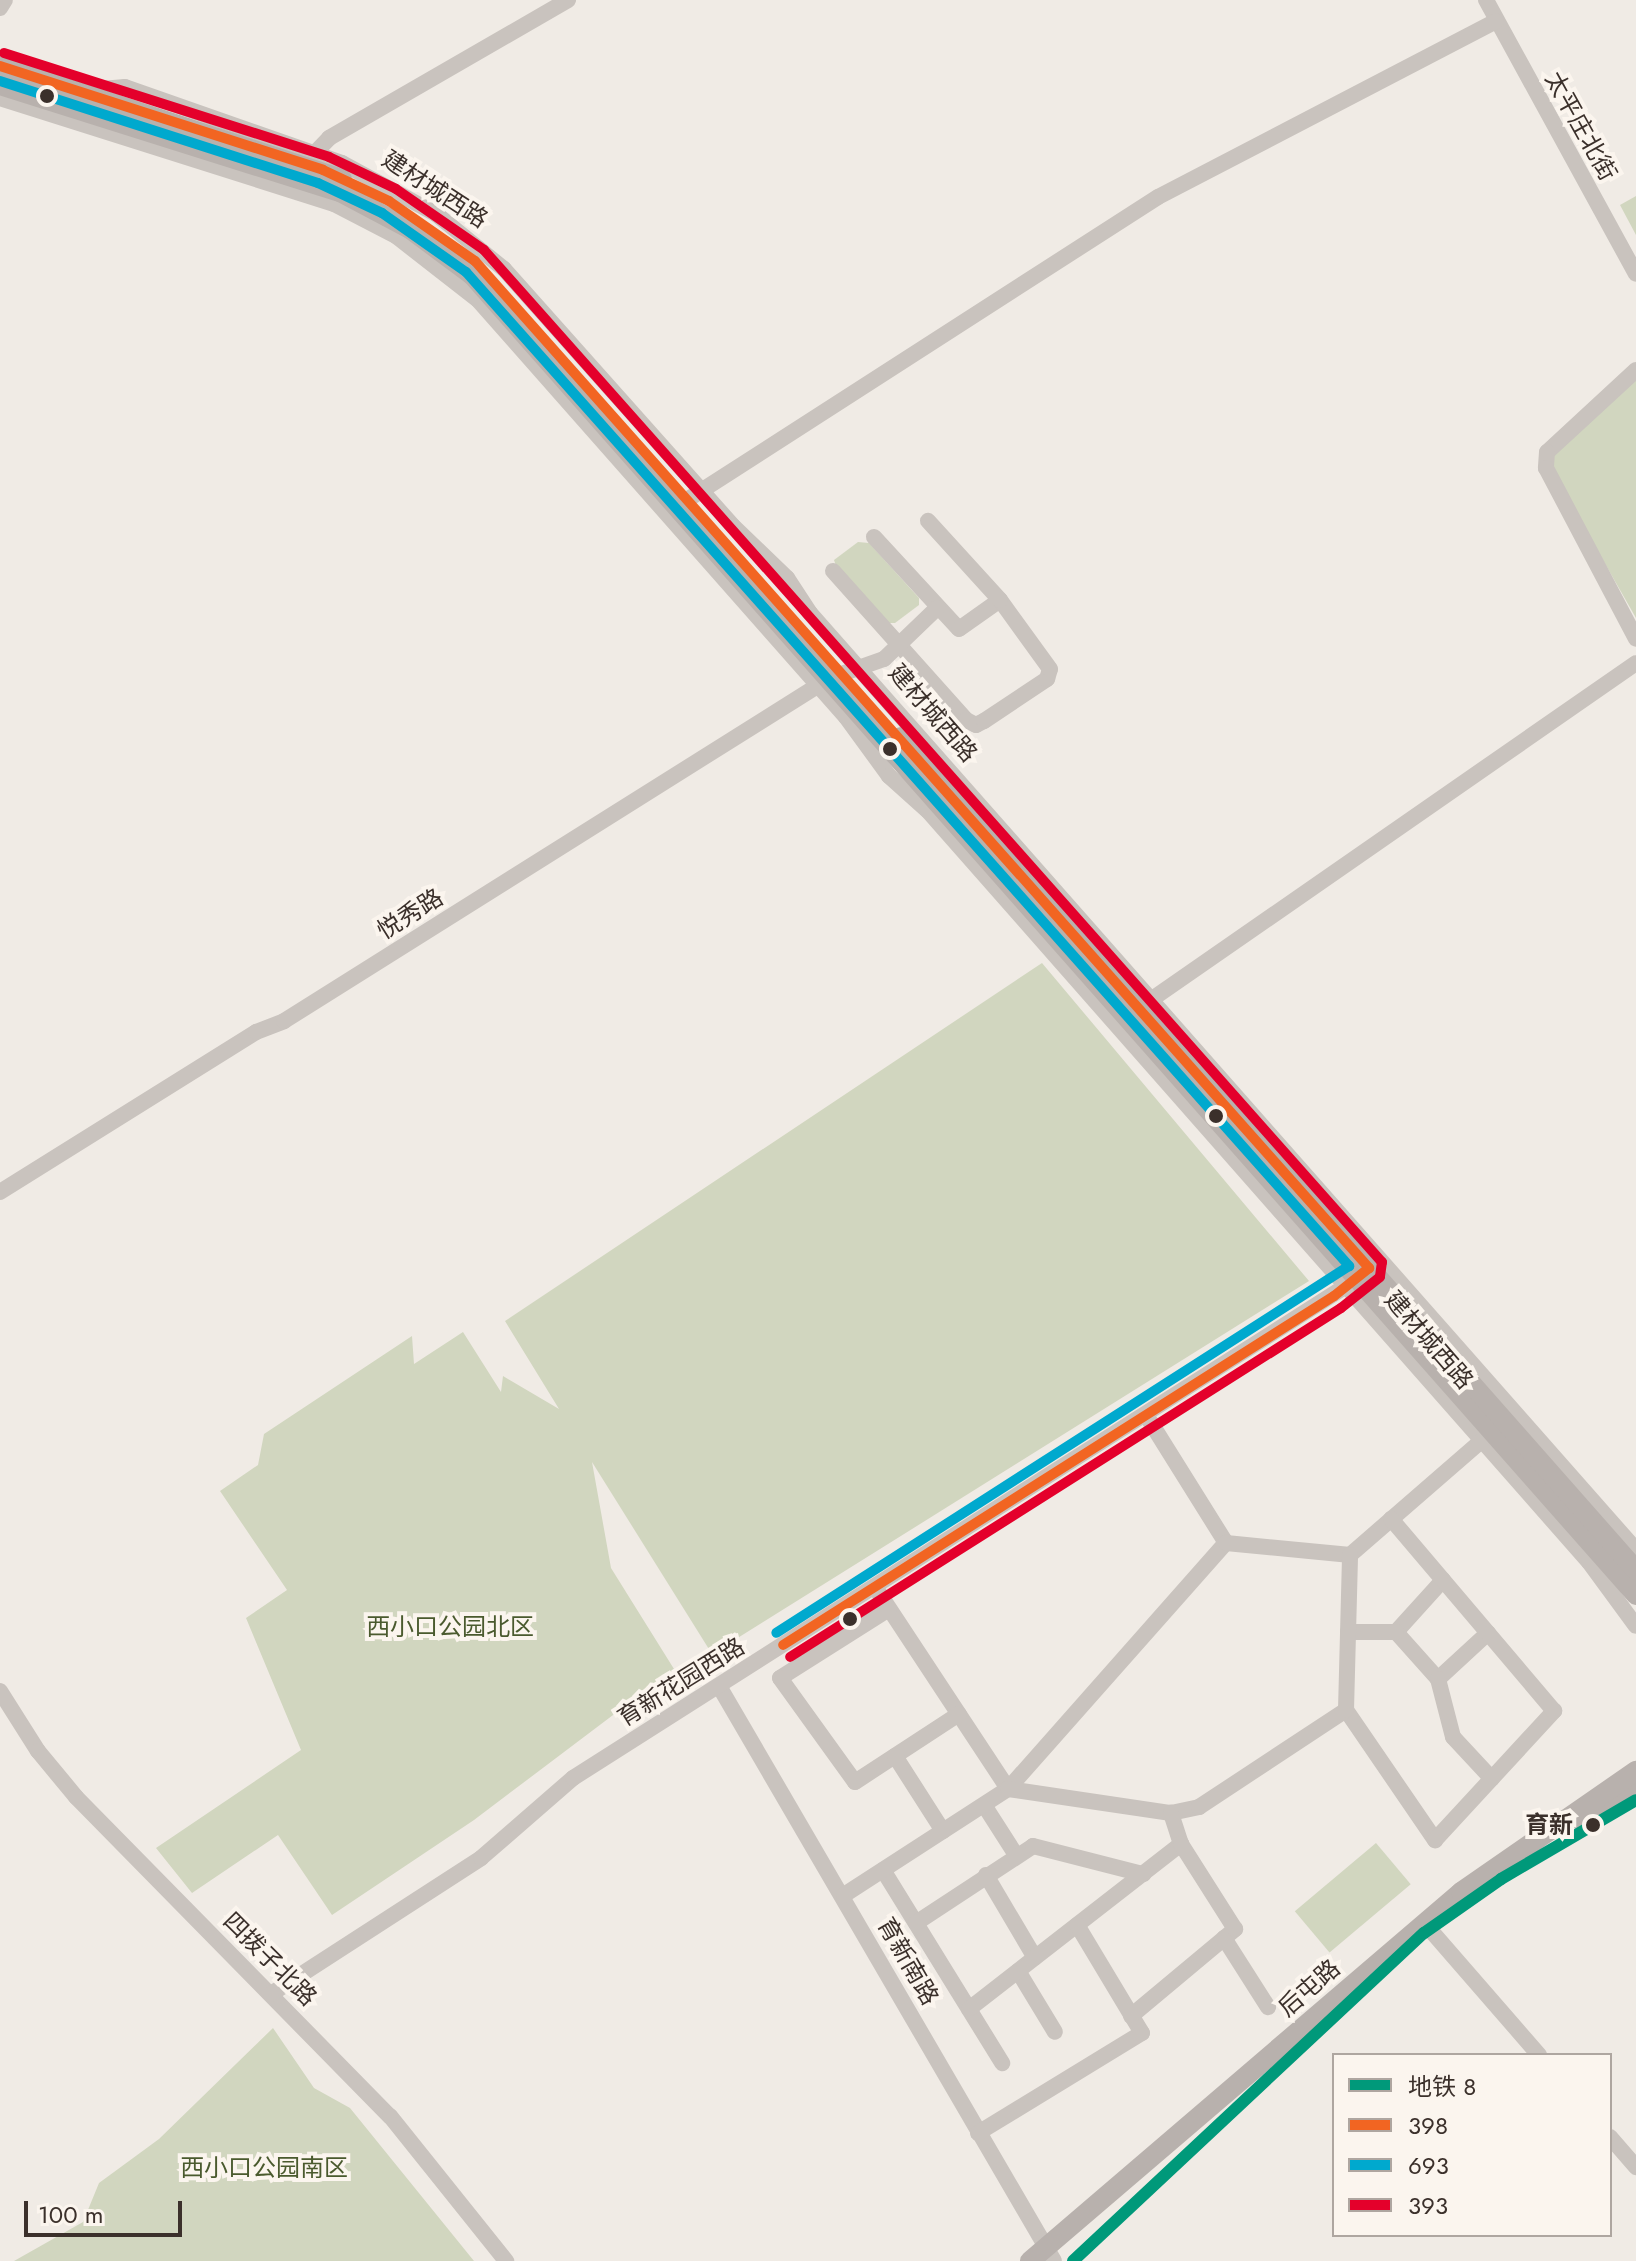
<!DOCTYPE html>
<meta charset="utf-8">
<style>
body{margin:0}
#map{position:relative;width:1636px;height:2261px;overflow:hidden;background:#f0ebe5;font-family:Jost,"Noto Sans SC",sans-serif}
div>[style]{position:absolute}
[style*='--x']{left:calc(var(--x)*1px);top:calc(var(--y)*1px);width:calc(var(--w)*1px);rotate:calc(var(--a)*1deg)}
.green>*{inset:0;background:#d1d6bf;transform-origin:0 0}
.minor>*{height:16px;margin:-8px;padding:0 8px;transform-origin:8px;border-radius:8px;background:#c9c3be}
.major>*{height:20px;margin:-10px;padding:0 10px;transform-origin:10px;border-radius:10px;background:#b8b1ad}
.bus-1>*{height:10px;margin:-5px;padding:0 5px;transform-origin:5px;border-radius:5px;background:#f26522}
.bus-2>*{height:10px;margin:-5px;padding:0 5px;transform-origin:5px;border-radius:5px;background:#00a9ce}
.bus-3>*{height:10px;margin:-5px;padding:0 5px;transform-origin:5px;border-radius:5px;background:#e4002b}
.metro-1>*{height:12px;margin:-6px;padding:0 6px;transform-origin:6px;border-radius:6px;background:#00997a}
.dots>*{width:22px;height:22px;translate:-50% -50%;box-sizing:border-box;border:4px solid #fbf5ee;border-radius:50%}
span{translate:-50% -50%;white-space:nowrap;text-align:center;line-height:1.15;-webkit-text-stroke:8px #fbf5ee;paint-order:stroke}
.street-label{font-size:24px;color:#3b302b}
.park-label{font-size:24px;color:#4a5a2e}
.stop-label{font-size:24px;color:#3b302b;font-weight:700}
.right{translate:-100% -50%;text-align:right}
.legend{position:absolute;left:1332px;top:2053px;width:280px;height:184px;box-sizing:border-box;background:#fbf5ee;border:2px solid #aea6a0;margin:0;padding:10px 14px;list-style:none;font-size:24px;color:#3b302b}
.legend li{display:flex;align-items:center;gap:16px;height:40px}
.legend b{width:40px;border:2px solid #aea6a0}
.scale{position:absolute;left:24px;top:2201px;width:158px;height:36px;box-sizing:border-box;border:4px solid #3b302b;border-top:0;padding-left:10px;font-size:24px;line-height:28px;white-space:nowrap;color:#3b302b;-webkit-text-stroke:6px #fbf5ee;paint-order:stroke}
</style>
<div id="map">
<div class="green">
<div style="clip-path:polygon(1636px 196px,1636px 235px,1620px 205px)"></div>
<div style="clip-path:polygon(1636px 377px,1636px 618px,1551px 469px,1550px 454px)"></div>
<div style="clip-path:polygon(858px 542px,869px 543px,919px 598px,919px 605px,895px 623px,887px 623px,836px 566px,834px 560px)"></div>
<div style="clip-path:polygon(1042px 963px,1309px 1281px,712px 1654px,592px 1462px,611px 1568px,674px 1669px,474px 1820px,332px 1915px,278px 1835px,192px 1893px,156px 1848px,301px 1750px,246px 1618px,287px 1590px,220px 1491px,258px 1465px,264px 1434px,412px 1336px,414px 1364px,463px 1332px,501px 1392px,503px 1376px,559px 1409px,505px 1321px)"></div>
<div style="left:1376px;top:1843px;width:54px;height:106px;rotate:50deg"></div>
<div style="clip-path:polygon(273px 2028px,314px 2088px,350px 2108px,474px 2261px,14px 2261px,83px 2222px,99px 2183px,159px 2139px)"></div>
</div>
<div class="minor">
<div style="--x:1486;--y:0;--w:312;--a:61.3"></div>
<div style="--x:0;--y:8;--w:9;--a:-58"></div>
<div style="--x:79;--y:91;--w:46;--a:-5"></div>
<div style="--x:125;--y:87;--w:230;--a:19.3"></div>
<div style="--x:342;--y:163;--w:107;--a:28.5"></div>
<div style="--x:436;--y:214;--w:87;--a:39"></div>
<div style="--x:504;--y:269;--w:344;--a:48.3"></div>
<div style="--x:733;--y:526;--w:75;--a:43.9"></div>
<div style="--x:787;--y:578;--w:42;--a:56.7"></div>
<div style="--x:810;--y:613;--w:1249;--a:48.6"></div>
<div style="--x:0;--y:98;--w:350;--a:17.6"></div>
<div style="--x:334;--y:204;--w:70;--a:27.3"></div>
<div style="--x:396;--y:236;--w:104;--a:38"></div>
<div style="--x:478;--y:300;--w:556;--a:48.57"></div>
<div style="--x:846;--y:717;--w:73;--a:53.9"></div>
<div style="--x:889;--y:776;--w:52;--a:41.9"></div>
<div style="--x:928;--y:811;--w:1000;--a:48.65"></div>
<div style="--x:1589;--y:1562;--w:79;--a:53.7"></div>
<div style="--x:310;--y:158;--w:28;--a:-46"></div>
<div style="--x:329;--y:138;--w:276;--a:-30"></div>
<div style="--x:1636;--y:370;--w:121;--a:137.3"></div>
<div style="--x:1547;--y:452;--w:16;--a:94"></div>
<div style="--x:1546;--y:468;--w:193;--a:62.2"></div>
<div style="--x:690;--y:498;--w:556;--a:-32.75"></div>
<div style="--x:1158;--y:197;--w:381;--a:-27.5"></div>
<div style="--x:874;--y:537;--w:125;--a:47.3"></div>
<div style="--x:959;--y:629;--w:50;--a:-35.3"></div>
<div style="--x:833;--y:571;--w:200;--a:48.2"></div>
<div style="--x:966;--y:720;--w:11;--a:27"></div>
<div style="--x:976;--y:725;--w:9;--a:-27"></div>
<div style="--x:984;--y:721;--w:76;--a:-33.7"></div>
<div style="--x:1047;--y:679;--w:10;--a:-73"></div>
<div style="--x:1050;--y:669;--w:85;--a:-125.9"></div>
<div style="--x:1000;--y:600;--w:107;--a:-132.3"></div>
<div style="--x:1142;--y:1006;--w:601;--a:-34.77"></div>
<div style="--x:0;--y:1192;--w:302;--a:-32"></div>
<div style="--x:256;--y:1032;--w:30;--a:-21"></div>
<div style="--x:284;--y:1021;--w:645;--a:-32.14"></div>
<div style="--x:830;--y:678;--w:57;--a:-19.4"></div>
<div style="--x:884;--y:659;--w:74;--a:-43.9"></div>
<div style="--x:1146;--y:1415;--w:151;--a:58"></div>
<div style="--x:1443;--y:1580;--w:70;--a:132.1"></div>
<div style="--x:1396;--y:1632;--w:63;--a:48.2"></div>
<div style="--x:1438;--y:1679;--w:68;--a:-42.6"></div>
<div style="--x:875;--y:1587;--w:242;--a:56.6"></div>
<div style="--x:1008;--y:1789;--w:329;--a:-48.5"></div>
<div style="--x:1226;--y:1543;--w:125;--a:5.5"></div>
<div style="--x:1350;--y:1555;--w:183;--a:-41"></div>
<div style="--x:889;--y:1609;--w:129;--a:147.7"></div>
<div style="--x:780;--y:1678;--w:128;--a:54.2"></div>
<div style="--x:855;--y:1782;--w:124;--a:-33.2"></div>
<div style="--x:1348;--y:1632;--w:48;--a:0"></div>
<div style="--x:1438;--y:1679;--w:60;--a:75.5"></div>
<div style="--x:1453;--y:1737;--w:57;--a:47.1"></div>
<div style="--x:719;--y:1686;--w:665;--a:59.77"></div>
<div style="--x:0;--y:1691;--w:71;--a:57.7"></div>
<div style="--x:38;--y:1751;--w:60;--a:50.4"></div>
<div style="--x:76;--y:1797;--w:448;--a:45.5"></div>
<div style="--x:390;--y:2116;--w:186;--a:51.3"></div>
<div style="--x:1346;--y:1710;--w:158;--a:55.6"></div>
<div style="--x:1435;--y:1840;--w:176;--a:-47.3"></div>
<div style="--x:1554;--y:1711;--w:252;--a:-130.3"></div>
<div style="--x:895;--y:1756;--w:89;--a:57.4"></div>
<div style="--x:984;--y:1805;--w:59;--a:57.4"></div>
<div style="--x:883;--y:1870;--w:227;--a:58.3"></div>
<div style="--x:986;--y:1875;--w:96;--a:59.4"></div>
<div style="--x:844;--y:1895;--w:195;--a:-32.9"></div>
<div style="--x:1008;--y:1789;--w:165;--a:8.4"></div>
<div style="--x:1171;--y:1813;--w:29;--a:-12"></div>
<div style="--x:1199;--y:1807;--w:176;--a:-33.4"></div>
<div style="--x:1346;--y:1710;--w:155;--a:-88.5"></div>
<div style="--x:916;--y:1923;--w:140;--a:-33.3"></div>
<div style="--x:1033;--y:1846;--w:114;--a:14.3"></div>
<div style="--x:1433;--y:1933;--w:162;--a:49"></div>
<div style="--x:1224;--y:1938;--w:82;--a:57.5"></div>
<div style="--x:1018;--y:1971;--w:71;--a:58.8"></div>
<div style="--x:271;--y:1994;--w:250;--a:-32.9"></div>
<div style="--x:481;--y:1858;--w:122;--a:-41"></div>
<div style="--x:573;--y:1778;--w:926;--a:-32.47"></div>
<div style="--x:969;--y:2009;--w:269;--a:-37.9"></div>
<div style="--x:1181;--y:1844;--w:33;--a:-108"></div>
<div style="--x:1131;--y:2016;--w:136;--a:-39.9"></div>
<div style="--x:1235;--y:1929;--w:101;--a:-122.4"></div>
<div style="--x:978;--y:2133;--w:192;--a:-31.4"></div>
<div style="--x:1142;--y:2033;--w:126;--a:-121"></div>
<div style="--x:1610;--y:2137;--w:40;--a:49"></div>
</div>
<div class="major">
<div style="--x:0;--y:66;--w:360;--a:18.3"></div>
<div style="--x:0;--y:85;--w:356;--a:17.5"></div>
<div style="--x:340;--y:192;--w:79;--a:27.9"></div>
<div style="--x:410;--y:229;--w:77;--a:36.6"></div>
<div style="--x:472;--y:275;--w:1760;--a:48.59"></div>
<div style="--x:901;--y:737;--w:1111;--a:48.58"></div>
<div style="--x:1583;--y:1823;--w:62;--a:-31.9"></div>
<div style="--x:1030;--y:2261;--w:567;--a:-40.57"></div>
<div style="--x:1461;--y:1892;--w:213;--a:-34.7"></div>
</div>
<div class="bus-1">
<div style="--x:0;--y:66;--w:339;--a:17.8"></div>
<div style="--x:323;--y:170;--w:73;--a:25.2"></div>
<div style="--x:389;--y:201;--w:105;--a:34.9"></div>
<div style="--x:475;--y:261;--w:1347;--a:48.4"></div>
<div style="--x:1369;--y:1268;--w:45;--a:141.3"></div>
<div style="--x:1334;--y:1296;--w:652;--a:147.65"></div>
</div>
<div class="bus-2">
<div style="--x:0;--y:81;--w:334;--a:17.8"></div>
<div style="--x:318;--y:183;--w:71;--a:25.1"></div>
<div style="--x:382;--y:213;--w:103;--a:35.1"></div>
<div style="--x:466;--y:272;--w:1330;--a:48.38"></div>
<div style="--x:1349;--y:1266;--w:680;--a:147.36"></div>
</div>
<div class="bus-3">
<div style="--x:4;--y:53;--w:341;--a:17.7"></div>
<div style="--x:329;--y:157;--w:74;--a:25.5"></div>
<div style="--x:396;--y:189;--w:107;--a:34.7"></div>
<div style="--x:484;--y:250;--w:1353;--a:48.42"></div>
<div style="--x:1382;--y:1262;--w:15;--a:98"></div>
<div style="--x:1380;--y:1277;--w:50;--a:141.5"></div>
<div style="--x:1341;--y:1308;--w:652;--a:147.65"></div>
</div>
<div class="metro-1">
<div style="--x:1073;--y:2261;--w:480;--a:-43.1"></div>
<div style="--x:1424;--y:1933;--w:94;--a:-35"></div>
<div style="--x:1501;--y:1879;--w:156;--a:-30.3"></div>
</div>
<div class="dots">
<div style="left:47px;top:96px;background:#3b302b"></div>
<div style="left:890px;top:749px;background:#3b302b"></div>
<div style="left:1216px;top:1116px;background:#3b302b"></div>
<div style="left:850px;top:1619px;background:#3b302b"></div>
<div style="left:1593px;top:1825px;background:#3b302b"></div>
</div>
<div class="street-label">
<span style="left:1581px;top:126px;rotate:61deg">太平庄北街</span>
<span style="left:435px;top:189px;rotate:33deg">建材城西路</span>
<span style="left:933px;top:713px;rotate:49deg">建材城西路</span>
<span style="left:410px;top:914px;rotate:-32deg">悦秀路</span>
<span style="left:1429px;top:1340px;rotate:49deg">建材城西路</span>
<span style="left:681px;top:1682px;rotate:-32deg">育新花园西路</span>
<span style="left:270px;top:1959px;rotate:45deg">四拨子北路</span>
<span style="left:908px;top:1961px;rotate:60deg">育新南路</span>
<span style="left:1309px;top:1988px;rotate:-41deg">后屯路</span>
</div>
<div class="park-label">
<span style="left:450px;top:1627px">西小口公园北区</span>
<span style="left:264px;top:2168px">西小口公园南区</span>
</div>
<div class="stop-label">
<span class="right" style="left:1573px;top:1825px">育新</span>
</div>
<ul class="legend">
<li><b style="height:10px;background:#00997a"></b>地铁 8</li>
<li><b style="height:10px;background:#f26522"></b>398</li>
<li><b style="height:10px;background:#00a9ce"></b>693</li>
<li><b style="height:10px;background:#e4002b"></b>393</li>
</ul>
<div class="scale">100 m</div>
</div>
